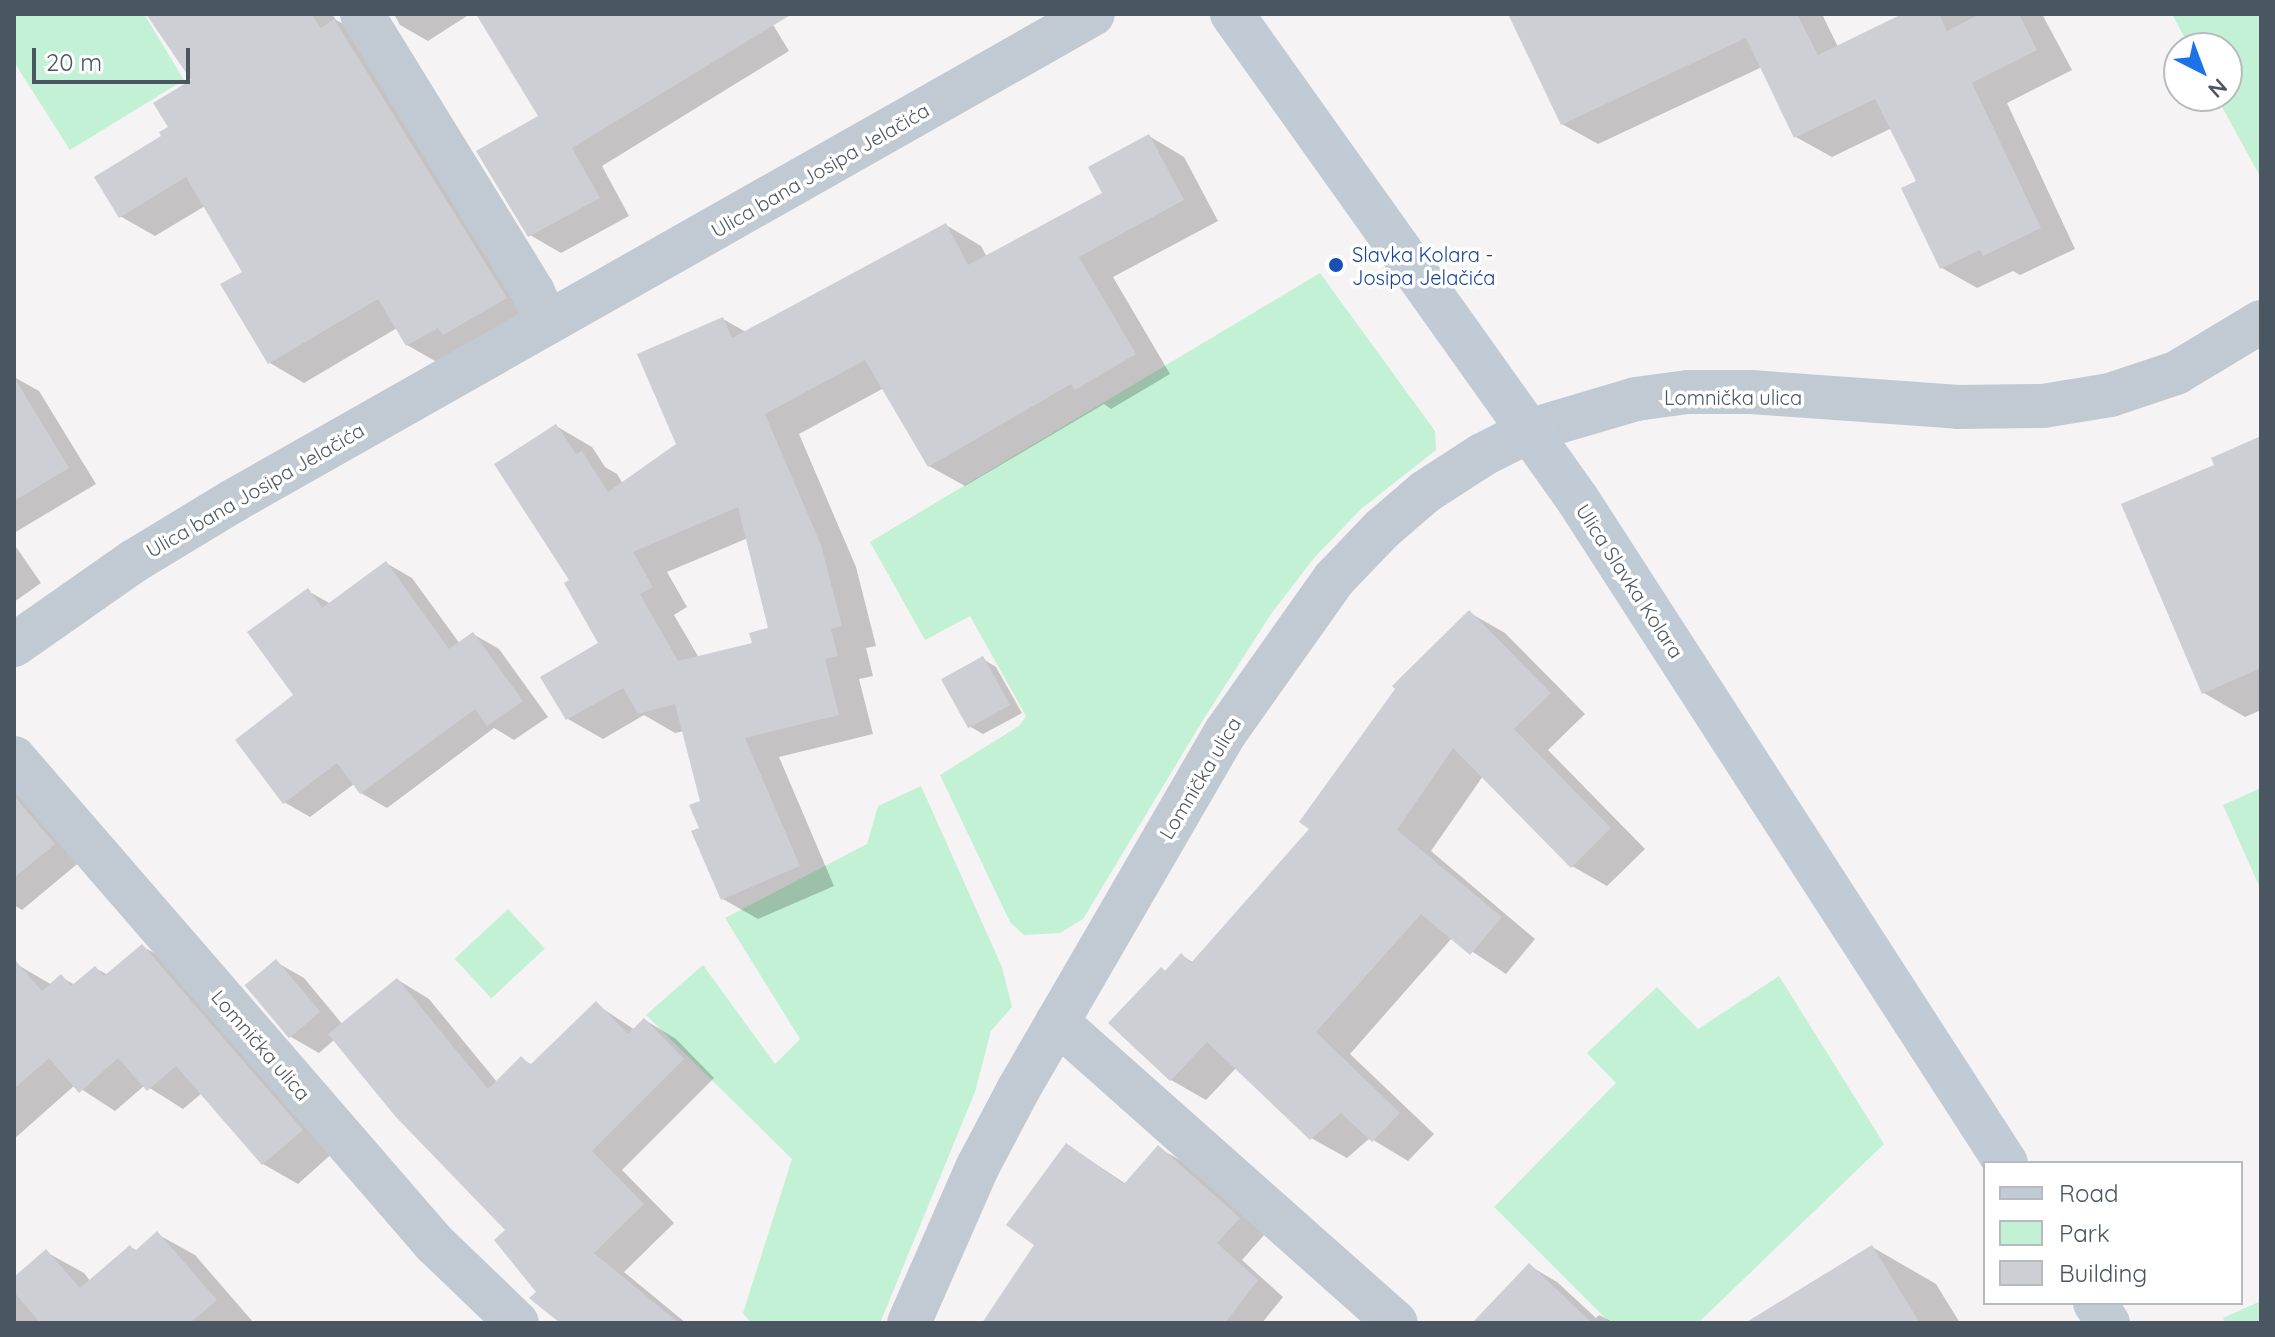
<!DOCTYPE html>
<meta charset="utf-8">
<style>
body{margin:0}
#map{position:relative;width:2275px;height:1337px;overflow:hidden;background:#f5f3f3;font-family:Quicksand,sans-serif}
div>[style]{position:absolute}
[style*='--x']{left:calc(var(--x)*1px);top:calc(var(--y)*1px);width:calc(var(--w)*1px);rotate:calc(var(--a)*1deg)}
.green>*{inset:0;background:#c3f1d5;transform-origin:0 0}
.shadow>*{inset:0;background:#0003}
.building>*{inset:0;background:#cdcfd5;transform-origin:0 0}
.minor>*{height:44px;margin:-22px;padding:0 22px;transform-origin:22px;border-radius:22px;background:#c1cad2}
.secondary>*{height:44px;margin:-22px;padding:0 22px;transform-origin:22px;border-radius:22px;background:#c1cbd6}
.dots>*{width:22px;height:22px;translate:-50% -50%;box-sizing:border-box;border:4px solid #fff;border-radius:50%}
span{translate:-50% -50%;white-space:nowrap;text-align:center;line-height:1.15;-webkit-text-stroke:7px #fff;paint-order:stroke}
.street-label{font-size:20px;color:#4a5661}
.transit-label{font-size:20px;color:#164399}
.left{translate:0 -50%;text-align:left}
.frame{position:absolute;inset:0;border:16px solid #4a5661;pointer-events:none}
.legend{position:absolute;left:1983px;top:1161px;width:260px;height:144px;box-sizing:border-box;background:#fff;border:2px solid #b7bbc0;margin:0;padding:10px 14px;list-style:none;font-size:24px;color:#4a5661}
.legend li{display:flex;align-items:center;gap:16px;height:40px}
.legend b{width:40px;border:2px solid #b7bbc0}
.north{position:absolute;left:2163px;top:32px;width:80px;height:80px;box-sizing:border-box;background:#fff;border:2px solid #b7bbc0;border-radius:50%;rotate:138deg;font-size:22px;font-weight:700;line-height:32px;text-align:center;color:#4a5661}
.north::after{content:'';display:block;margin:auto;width:28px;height:36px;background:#1a73e8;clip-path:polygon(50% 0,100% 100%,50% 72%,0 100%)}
.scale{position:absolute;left:32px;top:48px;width:158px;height:36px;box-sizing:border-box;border:4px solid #4a5661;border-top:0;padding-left:10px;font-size:24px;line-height:28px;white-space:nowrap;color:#4a5661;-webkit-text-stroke:6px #fff;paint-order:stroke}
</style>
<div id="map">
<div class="green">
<div style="clip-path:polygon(14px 14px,144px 14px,184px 80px,70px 150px,14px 62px)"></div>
<div style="clip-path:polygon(2172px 14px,2261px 14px,2261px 178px,2216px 96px,2227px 96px,2227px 48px,2190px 48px)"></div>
<div style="clip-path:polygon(1320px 273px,1435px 431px,1436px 450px,1361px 509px,1314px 558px,1271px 614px,1203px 720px,1083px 919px,1060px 933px,1024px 935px,1010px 922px,940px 775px,1019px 726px,1026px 716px,970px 616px,925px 640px,870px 542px)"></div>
<div style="clip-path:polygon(921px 786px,1002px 967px,1012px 1007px,991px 1031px,975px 1092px,880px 1323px,751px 1323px,743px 1313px,792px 1159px,646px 1015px,703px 965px,775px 1064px,800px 1039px,725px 918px,867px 844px,878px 806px)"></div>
<div style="clip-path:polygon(2261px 788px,2261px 890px,2223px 805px)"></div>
<div style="left:508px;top:909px;width:54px;height:73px;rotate:47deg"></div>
<div style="clip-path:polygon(1779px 976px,1884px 1144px,1698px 1323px,1610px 1323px,1494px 1207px,1616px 1083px,1587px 1053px,1657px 987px,1698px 1029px)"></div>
<div style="clip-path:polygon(2261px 1301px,2261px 1323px,2226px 1323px,2223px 1318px)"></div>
</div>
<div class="shadow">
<div style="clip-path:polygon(148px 14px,332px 14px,336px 20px,372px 39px,541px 318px,442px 365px,407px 345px,397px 328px,304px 383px,270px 363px,245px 272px,205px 206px,155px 236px,120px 216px,193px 80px)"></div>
<div style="clip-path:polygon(394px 14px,470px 14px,428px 41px,400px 25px)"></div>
<div style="clip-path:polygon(478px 14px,776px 14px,769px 18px,789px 51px,602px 166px,629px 216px,561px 253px,530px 235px,541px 117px)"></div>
<div style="clip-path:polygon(1511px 14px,1822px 14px,1838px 47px,1907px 14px,2042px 14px,2072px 70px,2007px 103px,2075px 249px,2020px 275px,2013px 271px,1977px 288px,1942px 268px,1918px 182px,1892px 128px,1832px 157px,1796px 137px,1762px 67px,1598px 144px,1562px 124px)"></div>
<div style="clip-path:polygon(evenodd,1149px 136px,1184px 157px,1218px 221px,1113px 277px,1170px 374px,1111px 409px,1104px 404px,965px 486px,929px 466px,884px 388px,799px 434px,856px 567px,876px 646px,866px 648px,873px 676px,859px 679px,873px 734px,779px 757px,834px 886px,758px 919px,723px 899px,701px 829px,702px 802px,684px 731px,675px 733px,644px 715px,603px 739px,568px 719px,600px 643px,572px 581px,556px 426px,592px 447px,605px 467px,617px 474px,623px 484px,678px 444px,723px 319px,746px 332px,946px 225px,981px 246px,987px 257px,1105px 194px,1149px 136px,748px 538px,770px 630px,754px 644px,699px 658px,674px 615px,687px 607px,667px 572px,748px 538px)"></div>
<div style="clip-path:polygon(14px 377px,39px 391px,96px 484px,14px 533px)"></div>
<div style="clip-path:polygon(2261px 438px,2261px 710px,2245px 717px,2204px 693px,2217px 466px)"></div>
<div style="clip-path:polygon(14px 544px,41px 583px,14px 602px)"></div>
<div style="clip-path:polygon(386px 563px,412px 578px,460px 644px,473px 634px,499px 649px,548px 717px,514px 740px,494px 728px,387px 808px,361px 793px,354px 784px,310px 817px,284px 802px,308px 591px,331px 604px)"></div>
<div style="clip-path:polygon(1470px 613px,1505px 633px,1585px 714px,1548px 750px,1645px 849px,1607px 886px,1572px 866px,1483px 776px,1431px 851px,1535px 939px,1506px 974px,1452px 938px,1350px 1054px,1434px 1134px,1408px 1161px,1370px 1138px,1347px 1158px,1311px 1138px,1237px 1067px,1206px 1100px,1171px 1080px,1166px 972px,1181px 955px,1194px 963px,1312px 829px)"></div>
<div style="clip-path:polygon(983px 659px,996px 667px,1022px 713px,983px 734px,969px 726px)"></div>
<div style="clip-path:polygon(14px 784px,82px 860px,22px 910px,14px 905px)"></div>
<div style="clip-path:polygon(142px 946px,176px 966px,336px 1150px,298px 1184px,263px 1164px,202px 1093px,183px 1109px,145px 1085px,115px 1111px,75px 1085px,14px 1139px,14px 968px,18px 965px,52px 985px,61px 977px,75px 985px,95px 968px,108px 975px)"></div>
<div style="clip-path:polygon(276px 962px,304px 978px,343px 1025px,398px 980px,429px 999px,497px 1082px,521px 1059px,533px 1065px,596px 1004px,635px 1030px,645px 1020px,676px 1039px,714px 1078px,622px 1170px,674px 1223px,624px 1272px,686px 1323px,563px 1323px,539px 1292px,508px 1230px,335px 1039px,319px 1053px,291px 1037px)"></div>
<div style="clip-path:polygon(1067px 1145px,1126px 1184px,1159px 1148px,1185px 1163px,1265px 1234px,1242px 1260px,1283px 1297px,1262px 1323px,985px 1323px,1036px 1244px)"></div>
<div style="clip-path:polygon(157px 1234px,195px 1255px,253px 1322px,14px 1323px,14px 1280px,46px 1252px,84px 1273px,91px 1282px,130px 1247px,138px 1251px)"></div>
<div style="clip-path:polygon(1872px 1247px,1936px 1284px,1960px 1323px,1771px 1323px)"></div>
<div style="clip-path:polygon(1530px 1266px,1557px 1282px,1596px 1318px,1599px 1315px,1614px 1323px,1475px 1323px)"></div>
</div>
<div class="building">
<div style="clip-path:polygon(146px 14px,311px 14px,321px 28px,334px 19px,507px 298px,443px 335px,438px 328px,406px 346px,378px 299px,268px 364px,220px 284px,242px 272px,186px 177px,119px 218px,94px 177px,161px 136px,159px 132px,168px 127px,153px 103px,191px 80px)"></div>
<div style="clip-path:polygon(476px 14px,792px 14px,572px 148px,600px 198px,528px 237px,476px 151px,538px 116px)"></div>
<div style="clip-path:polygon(1508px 14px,1797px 14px,1818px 55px,1902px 14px,1939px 14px,1947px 31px,1980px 14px,2019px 14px,2037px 50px,1972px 83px,2041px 228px,1983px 256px,1980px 250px,1940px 269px,1901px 188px,1916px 181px,1875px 99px,1794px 138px,1746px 38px,1561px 125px)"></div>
<div style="clip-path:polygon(evenodd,1149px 134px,1184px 200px,1079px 257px,1136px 354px,1075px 390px,1071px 384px,928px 467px,865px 360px,765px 414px,821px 545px,842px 626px,831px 629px,838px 656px,825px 659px,839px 715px,745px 738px,800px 866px,721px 900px,691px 831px,699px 828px,689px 805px,700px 801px,675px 704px,638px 714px,623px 688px,566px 720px,540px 677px,598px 643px,564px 583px,569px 580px,494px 464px,556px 424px,576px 454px,582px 451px,608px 492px,676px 444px,637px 354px,723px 317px,732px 338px,946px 223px,968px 265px,1102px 193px,1088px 167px,1149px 134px,738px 507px,768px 628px,749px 633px,752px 643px,678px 661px,640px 594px,653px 587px,633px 552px,738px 507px)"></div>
<div style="clip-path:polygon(14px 377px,69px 468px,14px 501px)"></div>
<div style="clip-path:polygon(2261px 436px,2261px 668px,2202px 694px,2121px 504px,2214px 465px,2211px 458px)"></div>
<div style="clip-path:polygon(386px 561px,449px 649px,473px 632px,523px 701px,487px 726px,475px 709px,360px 794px,337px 763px,283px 804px,235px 740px,293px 695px,247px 632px,308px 588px,322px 608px)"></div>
<div style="clip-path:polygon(1469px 610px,1551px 693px,1514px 729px,1611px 828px,1571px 868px,1453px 748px,1397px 830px,1502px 917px,1470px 955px,1421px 914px,1316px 1032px,1400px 1113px,1372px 1142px,1341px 1113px,1310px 1140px,1207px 1042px,1170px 1081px,1108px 1023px,1161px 967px,1165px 971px,1181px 953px,1191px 963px,1309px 829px,1299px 822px,1395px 689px,1392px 686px)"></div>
<div style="left:983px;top:656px;width:56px;height:48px;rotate:61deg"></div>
<div style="clip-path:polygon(14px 796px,55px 844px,14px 878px)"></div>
<div style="clip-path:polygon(142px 944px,303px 1130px,262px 1165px,176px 1066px,147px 1091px,118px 1058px,79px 1093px,49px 1058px,14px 1089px,14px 959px,42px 991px,61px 974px,71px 986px,95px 966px,104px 976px)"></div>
<div style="left:276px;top:959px;width:69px;height:41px;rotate:50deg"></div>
<div style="clip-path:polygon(397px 978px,488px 1089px,521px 1056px,530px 1065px,596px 1001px,628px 1034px,644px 1018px,684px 1059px,592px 1151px,644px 1204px,594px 1253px,679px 1323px,560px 1323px,529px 1298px,536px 1292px,494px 1240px,505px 1230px,395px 1116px,328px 1034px)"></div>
<div style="clip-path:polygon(1066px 1143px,1124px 1184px,1158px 1145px,1240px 1218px,1217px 1243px,1258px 1280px,1225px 1323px,982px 1323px,1034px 1245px,1006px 1225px)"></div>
<div style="clip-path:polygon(157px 1231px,217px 1300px,190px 1323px,40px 1323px,14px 1292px,14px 1277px,46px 1249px,80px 1288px,130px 1245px,135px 1251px)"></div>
<div style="clip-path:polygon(1872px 1245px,1920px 1323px,1745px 1323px)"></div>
<div style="clip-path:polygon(1529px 1263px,1592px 1323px,1472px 1323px)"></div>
</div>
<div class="minor">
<div style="--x:362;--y:14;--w:326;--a:58.4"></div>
<div style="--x:533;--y:292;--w:34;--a:67"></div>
<div style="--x:14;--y:645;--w:146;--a:-35"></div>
<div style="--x:134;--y:561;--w:116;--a:-31.2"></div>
<div style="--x:233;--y:501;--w:988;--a:-29.52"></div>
<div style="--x:14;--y:758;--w:642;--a:49.11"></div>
<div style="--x:434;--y:1243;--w:115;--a:43.9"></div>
<div style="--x:1057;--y:1022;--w:453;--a:41.6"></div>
<div style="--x:909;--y:1323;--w:171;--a:-66.3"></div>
<div style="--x:978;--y:1166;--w:86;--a:-62.2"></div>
<div style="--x:1018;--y:1090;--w:413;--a:-59.9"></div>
<div style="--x:1225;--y:733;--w:189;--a:-54.7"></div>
<div style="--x:1334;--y:579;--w:69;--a:-46.2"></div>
<div style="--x:1382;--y:529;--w:57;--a:-40.7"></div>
<div style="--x:1425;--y:492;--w:68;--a:-33"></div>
<div style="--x:1482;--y:455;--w:55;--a:-27"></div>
<div style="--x:1531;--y:430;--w:109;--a:-16.4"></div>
<div style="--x:1636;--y:399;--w:52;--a:-7.7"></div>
<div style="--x:1688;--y:392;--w:63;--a:0"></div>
<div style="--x:1751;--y:392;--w:208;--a:4.1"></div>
<div style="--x:1958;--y:407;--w:85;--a:-0.7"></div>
<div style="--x:2043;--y:406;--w:68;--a:-9.3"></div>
<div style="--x:2110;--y:395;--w:70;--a:-18.4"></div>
<div style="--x:2176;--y:373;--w:99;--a:-31"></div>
</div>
<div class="secondary">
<div style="--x:1232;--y:14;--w:597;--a:54.55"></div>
<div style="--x:1578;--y:500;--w:789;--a:57.16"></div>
<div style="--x:2095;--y:1303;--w:24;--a:57"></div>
</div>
<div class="dots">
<div style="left:1336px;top:265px;background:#1a4fb4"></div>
</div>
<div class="street-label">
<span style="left:820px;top:170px;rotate:-30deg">Ulica bana Josipa Jelačića</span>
<span style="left:1733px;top:397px">Lomnička ulica</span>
<span style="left:255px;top:490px;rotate:-30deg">Ulica bana Josipa Jelačića</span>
<span style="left:1630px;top:581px;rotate:57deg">Ulica Slavka Kolara</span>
<span style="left:1200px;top:778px;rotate:-59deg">Lomnička ulica</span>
<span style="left:261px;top:1045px;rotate:49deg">Lomnička ulica</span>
</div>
<div class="transit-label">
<span class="left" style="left:1352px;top:266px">Slavka Kolara -<br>Josipa Jelačića</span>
</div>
<div class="frame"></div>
<ul class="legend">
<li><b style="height:10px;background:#c1cbd6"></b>Road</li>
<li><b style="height:22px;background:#c3f1d5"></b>Park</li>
<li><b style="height:22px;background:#cdcfd5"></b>Building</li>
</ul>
<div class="north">N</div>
<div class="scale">20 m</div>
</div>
